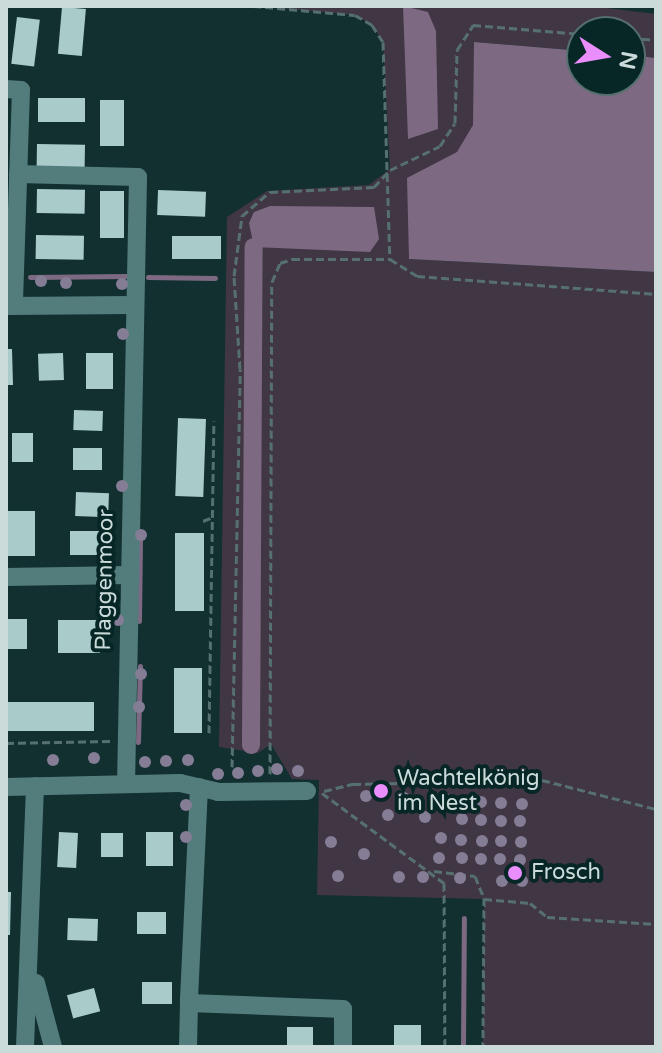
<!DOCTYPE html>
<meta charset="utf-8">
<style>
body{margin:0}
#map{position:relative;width:662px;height:1053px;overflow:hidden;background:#123030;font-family:"Varela Round",sans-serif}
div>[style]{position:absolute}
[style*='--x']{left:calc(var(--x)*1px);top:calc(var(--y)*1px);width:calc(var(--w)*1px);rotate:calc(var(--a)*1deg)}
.green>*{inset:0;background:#413644}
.water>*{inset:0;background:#7d6a82}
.stream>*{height:5px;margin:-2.5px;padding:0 2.5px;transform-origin:2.5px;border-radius:2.5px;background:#7d6a82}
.canal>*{height:18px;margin:-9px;padding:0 9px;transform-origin:9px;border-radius:9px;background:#7d6a82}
.building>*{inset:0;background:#a9cbca;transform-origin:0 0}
.path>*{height:3px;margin-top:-1.5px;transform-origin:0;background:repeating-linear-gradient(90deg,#56706f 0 8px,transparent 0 12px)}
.minor>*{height:18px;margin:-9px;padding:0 9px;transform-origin:9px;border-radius:9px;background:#537d7c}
.trees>*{width:12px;height:12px;margin:-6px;border-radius:50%;background:#847d95}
.dots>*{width:22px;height:22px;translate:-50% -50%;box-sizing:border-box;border:4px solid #072626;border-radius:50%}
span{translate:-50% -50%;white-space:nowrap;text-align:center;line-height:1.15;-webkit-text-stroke:8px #072626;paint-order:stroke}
.street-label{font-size:22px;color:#cadbda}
.poi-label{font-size:22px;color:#cadbda}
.left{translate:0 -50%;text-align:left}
.frame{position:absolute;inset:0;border:8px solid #cadbda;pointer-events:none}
.north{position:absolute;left:566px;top:16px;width:80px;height:80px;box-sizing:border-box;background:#072626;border:2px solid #556e6e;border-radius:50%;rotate:101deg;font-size:22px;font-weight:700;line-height:32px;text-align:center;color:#cadbda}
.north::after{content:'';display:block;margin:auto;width:28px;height:36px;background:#ea8dfd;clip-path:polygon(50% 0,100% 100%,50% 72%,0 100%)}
</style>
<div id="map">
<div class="green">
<div style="clip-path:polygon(258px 6px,590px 6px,656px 14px,656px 58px,630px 55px,630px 32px,582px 32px,582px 51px,474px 42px,474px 125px,409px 259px,656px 272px,656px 1047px,483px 1047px,484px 899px,317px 895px,319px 780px,292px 779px,271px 744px,258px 753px,219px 747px,227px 217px,267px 191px,369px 185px,390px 169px,383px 42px,372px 25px,355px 15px)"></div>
</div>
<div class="water">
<div style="clip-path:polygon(403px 6px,428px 12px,436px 31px,438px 129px,408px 139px)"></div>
<div style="clip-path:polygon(474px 42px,582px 51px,582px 80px,630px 80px,630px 55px,656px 58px,656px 272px,409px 259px,407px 178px,457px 152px,473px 125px)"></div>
<div style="clip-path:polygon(270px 206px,374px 207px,379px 239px,370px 252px,254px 247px,249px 223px,254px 212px)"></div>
</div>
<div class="stream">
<div style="--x:30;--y:277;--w:98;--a:-0.6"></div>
<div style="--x:148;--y:277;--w:67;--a:0.9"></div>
<div style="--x:139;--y:621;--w:86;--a:-89.3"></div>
<div style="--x:138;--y:742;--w:76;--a:-88.5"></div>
<div style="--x:463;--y:1047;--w:129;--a:-89.6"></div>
</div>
<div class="canal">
<div style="--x:251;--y:745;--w:498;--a:-89.7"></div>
</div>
<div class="building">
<div style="left:62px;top:7px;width:24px;height:47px;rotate:5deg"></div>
<div style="left:17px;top:17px;width:23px;height:47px;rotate:7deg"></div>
<div style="left:38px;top:98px;width:47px;height:24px"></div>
<div style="left:100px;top:100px;width:24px;height:46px"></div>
<div style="left:37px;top:144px;width:48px;height:24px;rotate:1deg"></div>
<div style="left:37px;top:189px;width:48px;height:24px;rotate:1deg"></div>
<div style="left:158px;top:190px;width:48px;height:25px;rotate:2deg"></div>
<div style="left:100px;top:191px;width:24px;height:47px"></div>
<div style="left:36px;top:235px;width:48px;height:24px;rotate:1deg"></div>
<div style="left:172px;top:236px;width:49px;height:23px"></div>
<div style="clip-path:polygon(6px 349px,12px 349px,13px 385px,6px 385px)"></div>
<div style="left:63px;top:353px;width:27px;height:25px;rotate:88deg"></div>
<div style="left:86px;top:353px;width:27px;height:36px"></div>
<div style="left:74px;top:410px;width:29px;height:20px;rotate:2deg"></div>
<div style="left:178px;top:418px;width:28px;height:78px;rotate:2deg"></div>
<div style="left:12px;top:433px;width:21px;height:29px"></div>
<div style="left:73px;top:448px;width:29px;height:22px"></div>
<div style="left:76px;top:492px;width:33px;height:24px;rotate:2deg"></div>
<div style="left:8px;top:511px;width:27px;height:45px"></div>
<div style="left:70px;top:531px;width:32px;height:24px"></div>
<div style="left:175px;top:533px;width:29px;height:78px"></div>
<div style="left:6px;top:619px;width:21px;height:30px"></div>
<div style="left:58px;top:620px;width:42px;height:33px"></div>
<div style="left:174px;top:668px;width:28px;height:65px"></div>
<div style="left:94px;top:702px;width:29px;height:88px;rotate:90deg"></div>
<div style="left:59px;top:832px;width:19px;height:35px;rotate:3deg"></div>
<div style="left:146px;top:832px;width:27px;height:34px"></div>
<div style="left:101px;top:833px;width:22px;height:24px"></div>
<div style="clip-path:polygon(6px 892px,11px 892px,10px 935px,6px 935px)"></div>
<div style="left:137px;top:912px;width:29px;height:22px"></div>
<div style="left:68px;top:918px;width:30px;height:22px;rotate:2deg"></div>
<div style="left:142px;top:982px;width:30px;height:22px"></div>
<div style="left:94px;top:988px;width:24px;height:28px;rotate:75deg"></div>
<div style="left:394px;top:1025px;width:27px;height:22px"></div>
<div style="left:287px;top:1027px;width:26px;height:20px"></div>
</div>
<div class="path">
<div style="--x:253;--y:6;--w:102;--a:5"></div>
<div style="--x:355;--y:15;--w:20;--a:30"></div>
<div style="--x:372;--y:25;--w:20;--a:57"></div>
<div style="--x:383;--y:42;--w:217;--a:88.2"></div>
<div style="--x:390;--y:259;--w:32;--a:32"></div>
<div style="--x:417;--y:276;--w:240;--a:4.3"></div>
<div style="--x:630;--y:38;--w:26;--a:4"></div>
<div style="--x:203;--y:521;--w:11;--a:-22"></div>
<div style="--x:209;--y:733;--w:312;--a:-89.1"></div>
<div style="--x:6;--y:743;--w:104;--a:-1.1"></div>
<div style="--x:232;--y:767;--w:398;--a:-88.8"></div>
<div style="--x:240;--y:369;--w:93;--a:-93.7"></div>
<div style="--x:234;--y:276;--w:61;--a:-82.4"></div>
<div style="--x:242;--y:216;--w:37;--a:-41"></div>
<div style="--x:270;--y:192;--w:104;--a:-2.8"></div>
<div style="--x:374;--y:187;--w:23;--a:-47"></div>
<div style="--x:390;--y:170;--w:55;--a:-25.6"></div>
<div style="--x:440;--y:146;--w:27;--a:-57"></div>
<div style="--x:455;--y:123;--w:73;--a:-88.4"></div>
<div style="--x:457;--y:50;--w:30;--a:-57"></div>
<div style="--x:473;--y:25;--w:109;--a:4.7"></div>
<div style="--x:270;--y:774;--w:492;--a:-89.8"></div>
<div style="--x:272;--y:282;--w:21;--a:-67"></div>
<div style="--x:280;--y:263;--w:13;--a:-18"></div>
<div style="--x:292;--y:259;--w:98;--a:0"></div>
<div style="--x:324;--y:791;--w:30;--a:-14"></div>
<div style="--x:353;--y:784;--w:189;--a:-1.2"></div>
<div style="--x:542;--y:780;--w:118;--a:14.3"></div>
<div style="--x:322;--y:793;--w:152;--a:36.4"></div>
<div style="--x:444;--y:883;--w:164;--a:89.7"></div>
<div style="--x:434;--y:871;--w:41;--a:7"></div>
<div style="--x:475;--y:876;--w:24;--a:68"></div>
<div style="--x:484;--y:898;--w:149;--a:90.4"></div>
<div style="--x:484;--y:899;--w:46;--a:5"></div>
<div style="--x:530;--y:903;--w:22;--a:39"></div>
<div style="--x:547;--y:917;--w:109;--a:3.7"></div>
</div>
<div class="minor">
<div style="--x:6;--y:89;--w:15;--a:4"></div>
<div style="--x:21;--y:90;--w:216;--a:91.9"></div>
<div style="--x:18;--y:174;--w:120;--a:1.4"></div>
<div style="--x:138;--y:177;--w:607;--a:91.13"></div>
<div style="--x:6;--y:306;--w:127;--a:-0.5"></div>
<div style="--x:6;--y:577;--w:123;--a:-0.9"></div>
<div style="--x:6;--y:787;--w:174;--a:-1.3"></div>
<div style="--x:180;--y:783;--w:39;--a:13"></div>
<div style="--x:218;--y:792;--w:89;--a:-0.6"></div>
<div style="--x:199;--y:787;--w:216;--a:92.7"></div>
<div style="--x:189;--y:1003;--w:154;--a:2.2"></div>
<div style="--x:343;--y:1009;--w:38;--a:90"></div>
<div style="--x:36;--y:983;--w:66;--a:75.1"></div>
<div style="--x:25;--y:1047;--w:261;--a:-87.8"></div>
<div style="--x:188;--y:1047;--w:44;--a:-88.7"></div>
</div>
<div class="trees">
<div style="left:41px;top:281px"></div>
<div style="left:66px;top:283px"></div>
<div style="left:122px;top:284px"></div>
<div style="left:123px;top:334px"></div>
<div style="left:122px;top:486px"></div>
<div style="left:141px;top:535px"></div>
<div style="left:118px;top:620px"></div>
<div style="left:141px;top:674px"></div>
<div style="left:139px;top:707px"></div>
<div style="left:94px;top:758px"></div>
<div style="left:53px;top:760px"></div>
<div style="left:188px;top:760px"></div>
<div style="left:166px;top:761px"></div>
<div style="left:145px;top:762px"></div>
<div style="left:277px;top:769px"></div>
<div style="left:258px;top:771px"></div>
<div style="left:298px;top:771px"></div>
<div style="left:238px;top:773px"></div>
<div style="left:218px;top:774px"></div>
<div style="left:366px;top:796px"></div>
<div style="left:404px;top:798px"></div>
<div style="left:445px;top:799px"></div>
<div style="left:462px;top:801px"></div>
<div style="left:481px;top:802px"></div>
<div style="left:501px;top:803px"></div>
<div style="left:522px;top:804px"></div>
<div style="left:186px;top:805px"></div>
<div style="left:388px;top:815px"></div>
<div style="left:425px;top:817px"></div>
<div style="left:462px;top:819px"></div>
<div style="left:481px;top:820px"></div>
<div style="left:501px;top:821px"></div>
<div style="left:520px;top:821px"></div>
<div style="left:186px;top:837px"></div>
<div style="left:441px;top:838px"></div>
<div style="left:461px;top:840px"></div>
<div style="left:482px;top:841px"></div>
<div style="left:501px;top:841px"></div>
<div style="left:331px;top:842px"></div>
<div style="left:521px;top:842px"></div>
<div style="left:364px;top:854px"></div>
<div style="left:439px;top:858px"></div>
<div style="left:462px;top:858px"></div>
<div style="left:481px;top:859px"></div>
<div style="left:500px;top:859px"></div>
<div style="left:520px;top:860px"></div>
<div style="left:338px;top:876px"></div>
<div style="left:399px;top:877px"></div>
<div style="left:423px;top:877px"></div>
<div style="left:460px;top:878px"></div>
<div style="left:502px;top:881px"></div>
<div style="left:522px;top:881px"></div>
</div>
<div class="dots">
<div style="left:381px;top:791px;background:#ea8dfd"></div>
<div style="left:515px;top:873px;background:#ea8dfd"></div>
</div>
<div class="street-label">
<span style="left:105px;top:580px;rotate:-89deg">Plaggenmoor</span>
</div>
<div class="poi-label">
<span class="left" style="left:397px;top:791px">Wachtelkönig<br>im Nest</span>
<span class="left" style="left:531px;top:873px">Frosch</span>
</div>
<div class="frame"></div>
<div class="north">N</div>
</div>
